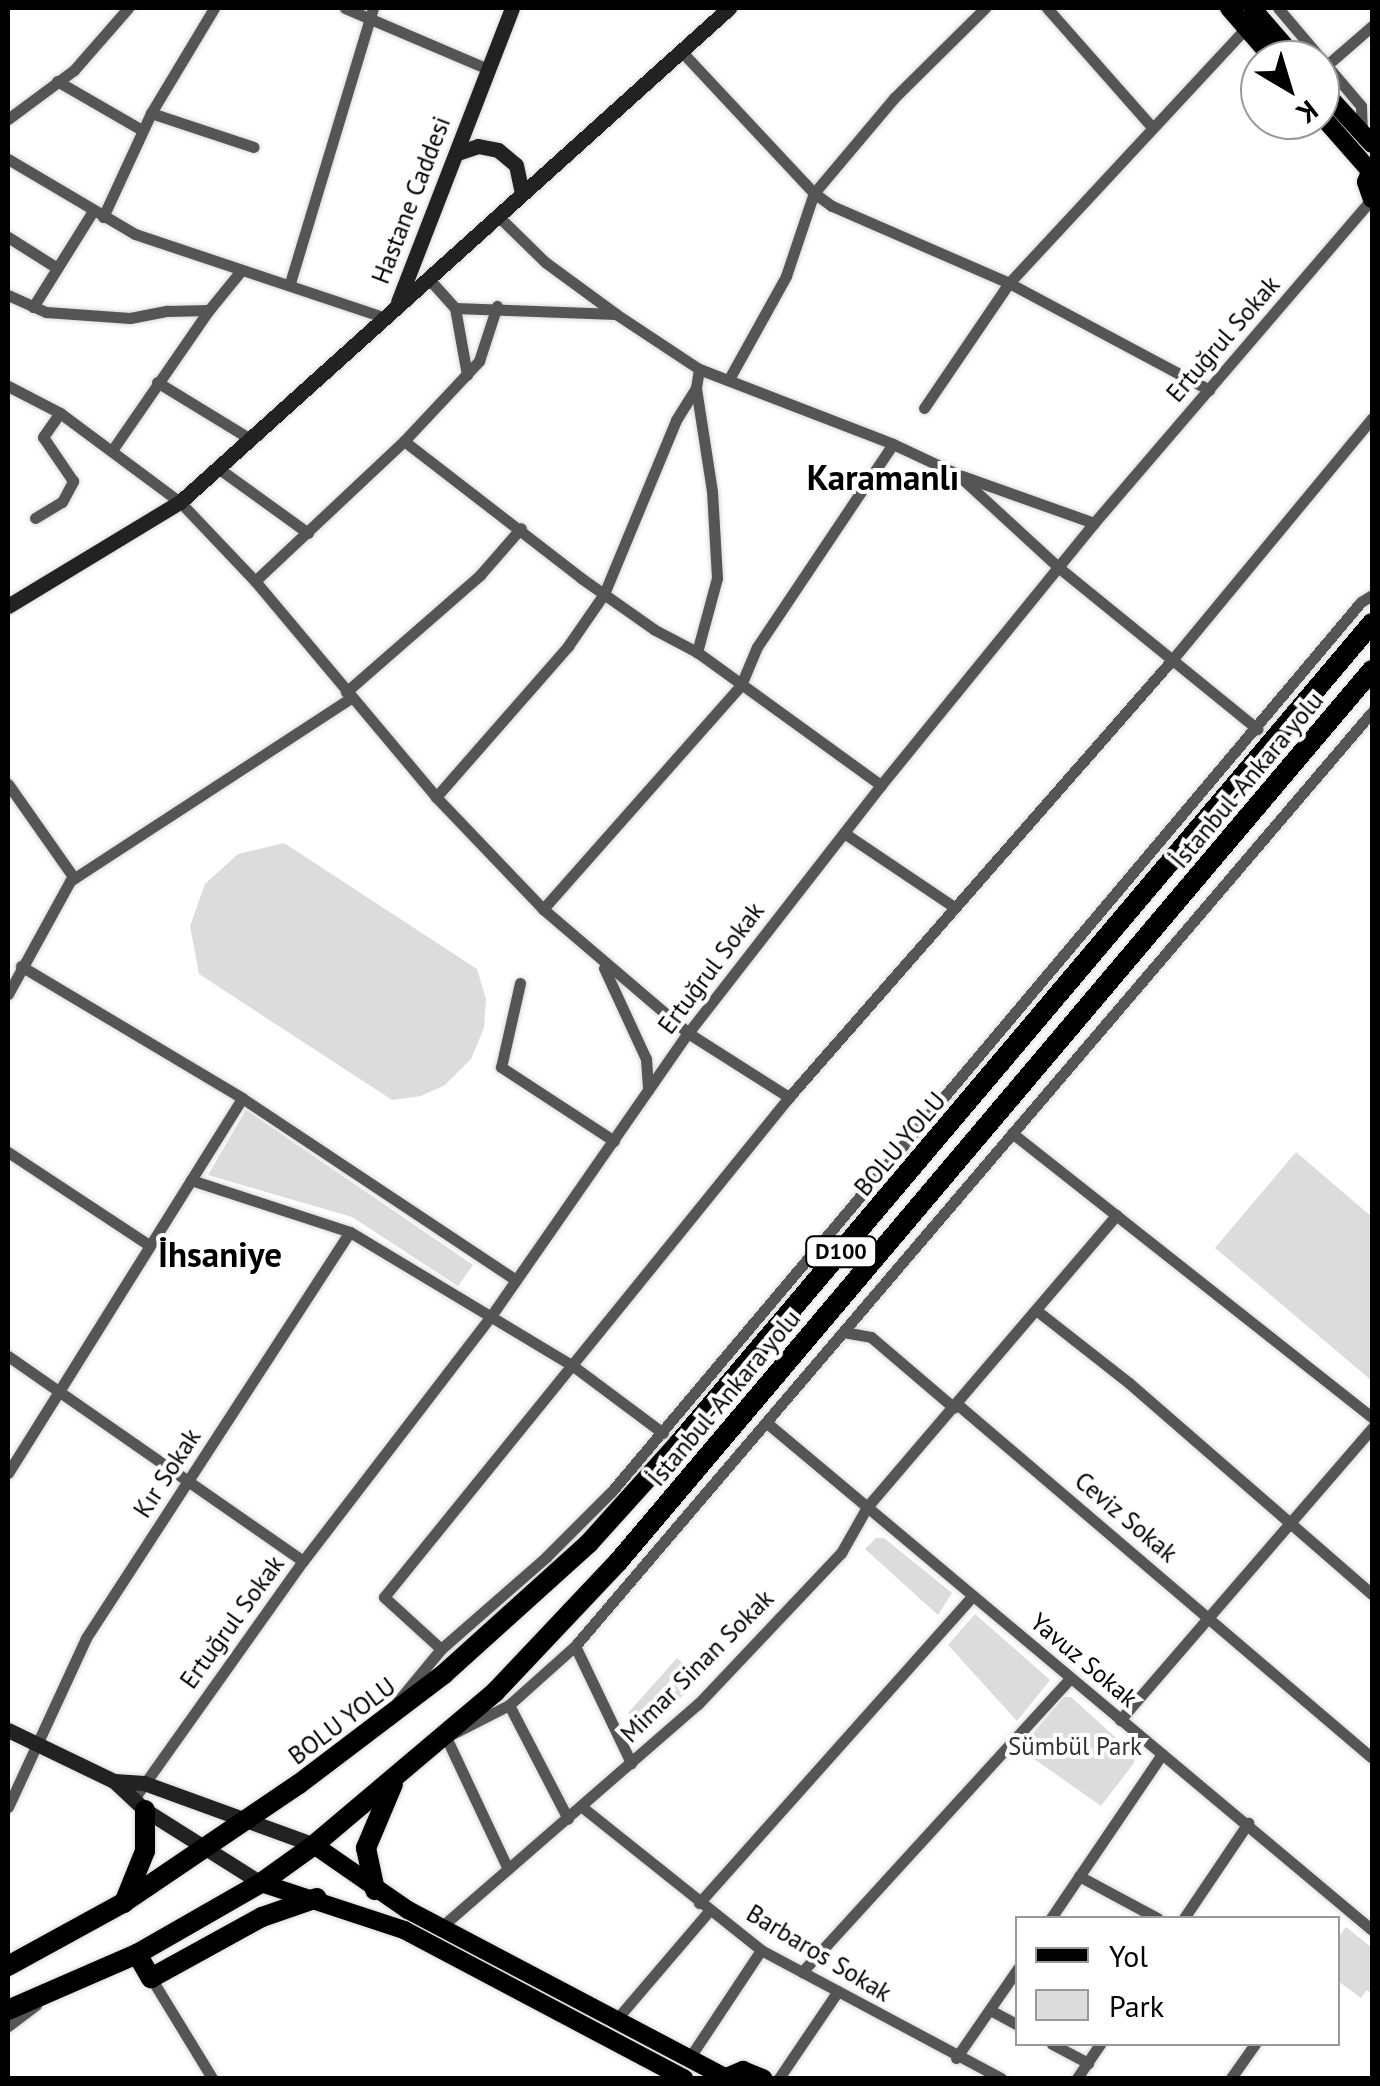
<!DOCTYPE html>
<meta charset="utf-8">
<style>
body{margin:0}
#map{position:relative;width:1380px;height:2086px;overflow:hidden;background:#fff;font-family:"PT Sans",sans-serif}
div>[style]{position:absolute}
[style*='--x']{left:calc(var(--x)*1px);top:calc(var(--y)*1px);width:calc(var(--w)*1px);rotate:calc(var(--a)*1deg)}
.green>*{inset:0;background:#dcdcdc}
.roads{filter:drop-shadow(0 0 2px #dbdbdb) drop-shadow(0 0 2px #dbdbdb)}
.minor>*{height:11px;margin:-5.5px;padding:0 5.5px;transform-origin:5.5px;border-radius:5.5px;background:#555}
.secondary>*{height:15px;margin:-7.5px;padding:0 7.5px;transform-origin:7.5px;border-radius:7.5px;background:#222}
.primary>*{height:18px;margin:-9px;padding:0 9px;transform-origin:9px;border-radius:9px;background:#000}
.trunk>*{height:20px;margin:-10px;padding:0 10px;transform-origin:10px;border-radius:10px;background:#000}
span{translate:-50% -50%;white-space:nowrap;text-align:center;line-height:1.15;-webkit-text-stroke:8px #fff;paint-order:stroke}
.shield-label span{padding:2px 8px;background:#fff;border:2px solid;border-radius:8px;-webkit-text-stroke-width:0}
.shield-label{font-size:22px;color:#000;font-weight:700}
.street-label{font-size:25px;color:#000}
.park-label{font-size:25px;color:#333}
.district-label{font-size:35px;color:#000;font-weight:700}
.frame{position:absolute;inset:0;border:10px solid #000;pointer-events:none}
.legend{position:absolute;left:1015px;top:1916px;width:325px;height:130px;box-sizing:border-box;background:#fff;border:2px solid #999;margin:0;padding:12px 18px;list-style:none;font-size:30px;color:#000}
.legend li{display:flex;align-items:center;gap:20px;height:50px}
.legend b{width:50px;border:2px solid #999}
.north{position:absolute;left:1240px;top:40px;width:100px;height:100px;box-sizing:border-box;background:#fff;border:2px solid #999;border-radius:50%;rotate:142deg;font-size:28px;font-weight:700;line-height:40px;text-align:center;color:#000}
.north::after{content:'';display:block;margin:auto;width:35px;height:45px;background:#000;clip-path:polygon(50% 0,100% 100%,50% 72%,0 100%)}
</style>
<div id="map">
<div class="green">
<div style="clip-path:polygon(284px 843px,477px 969px,486px 999px,484px 1028px,471px 1059px,445px 1085px,421px 1096px,392px 1100px,199px 974px,190px 926px,205px 884px,238px 854px)"></div>
<div style="clip-path:polygon(246px 1110px,473px 1265px,458px 1286px,352px 1217px,208px 1175px)"></div>
<div style="clip-path:polygon(1296px 1152px,1372px 1217px,1372px 1381px,1215px 1248px)"></div>
<div style="clip-path:polygon(876px 1538px,884px 1538px,952px 1593px,938px 1615px,865px 1549px)"></div>
<div style="clip-path:polygon(975px 1614px,1050px 1680px,1017px 1721px,948px 1645px)"></div>
<div style="clip-path:polygon(677px 1658px,702px 1679px,644px 1729px,628px 1713px)"></div>
<div style="clip-path:polygon(1064px 1697px,1071px 1697px,1135px 1755px,1134px 1763px,1101px 1806px,1020px 1749px)"></div>
<div style="clip-path:polygon(1346px 1927px,1372px 1948px,1372px 1994px,1367px 1990px,1361px 1998px,1338px 1981px,1338px 1938px)"></div>
</div>
<div class="roads">
<div class="minor">
<div style="--x:345;--y:8;--w:155;--a:23.1"></div>
<div style="--x:1047;--y:8;--w:157;--a:48.6"></div>
<div style="--x:1278;--y:8;--w:128;--a:49.7"></div>
<div style="--x:1361;--y:106;--w:25;--a:88"></div>
<div style="--x:682;--y:52;--w:193;--a:46.9"></div>
<div style="--x:814;--y:193;--w:22;--a:36"></div>
<div style="--x:832;--y:206;--w:193;--a:23.5"></div>
<div style="--x:1009;--y:283;--w:227;--a:28.1"></div>
<div style="--x:1327;--y:65;--w:60;--a:-40.9"></div>
<div style="--x:57;--y:81;--w:98;--a:30"></div>
<div style="--x:151;--y:113;--w:108;--a:18.3"></div>
<div style="--x:8;--y:119;--w:82;--a:-36.6"></div>
<div style="--x:74;--y:70;--w:82;--a:-48.9"></div>
<div style="--x:8;--y:159;--w:147;--a:30.6"></div>
<div style="--x:135;--y:234;--w:262;--a:18.5"></div>
<div style="--x:498;--y:216;--w:66;--a:44.4"></div>
<div style="--x:545;--y:262;--w:88;--a:36.2"></div>
<div style="--x:103;--y:217;--w:115;--a:-65.2"></div>
<div style="--x:151;--y:113;--w:122;--a:-59"></div>
<div style="--x:8;--y:237;--w:58;--a:32.3"></div>
<div style="--x:428;--y:278;--w:40;--a:48"></div>
<div style="--x:455;--y:308;--w:161;--a:2.1"></div>
<div style="--x:616;--y:314;--w:100;--a:33.5"></div>
<div style="--x:699;--y:369;--w:208;--a:21.1"></div>
<div style="--x:893;--y:444;--w:71;--a:25.1"></div>
<div style="--x:957;--y:474;--w:137;--a:42.6"></div>
<div style="--x:1058;--y:567;--w:257;--a:39.1"></div>
<div style="--x:290;--y:283;--w:287;--a:-73.2"></div>
<div style="--x:8;--y:295;--w:42;--a:24.1"></div>
<div style="--x:46;--y:312;--w:84;--a:4.1"></div>
<div style="--x:130;--y:318;--w:38;--a:-11"></div>
<div style="--x:167;--y:311;--w:42;--a:-1.4"></div>
<div style="--x:209;--y:310;--w:49;--a:-50.8"></div>
<div style="--x:33;--y:307;--w:113;--a:-58"></div>
<div style="--x:455;--y:308;--w:68;--a:79.8"></div>
<div style="--x:729;--y:379;--w:118;--a:-61"></div>
<div style="--x:786;--y:276;--w:88;--a:-71.4"></div>
<div style="--x:814;--y:193;--w:124;--a:-49.9"></div>
<div style="--x:894;--y:98;--w:128;--a:-44.7"></div>
<div style="--x:157;--y:382;--w:105;--a:31.4"></div>
<div style="--x:8;--y:386;--w:59;--a:27.4"></div>
<div style="--x:60;--y:413;--w:149;--a:36.6"></div>
<div style="--x:180;--y:502;--w:109;--a:46.5"></div>
<div style="--x:255;--y:581;--w:282;--a:50"></div>
<div style="--x:436;--y:797;--w:155;--a:46.3"></div>
<div style="--x:543;--y:909;--w:191;--a:40.5"></div>
<div style="--x:688;--y:1033;--w:120;--a:32.4"></div>
<div style="--x:696;--y:388;--w:104;--a:81.2"></div>
<div style="--x:712;--y:491;--w:87;--a:86.7"></div>
<div style="--x:717;--y:578;--w:77;--a:105.1"></div>
<div style="--x:924;--y:408;--w:151;--a:-55.8"></div>
<div style="--x:1009;--y:283;--w:348;--a:-47.1"></div>
<div style="--x:404;--y:441;--w:224;--a:37.7"></div>
<div style="--x:581;--y:578;--w:90;--a:35.1"></div>
<div style="--x:655;--y:630;--w:47;--a:27.6"></div>
<div style="--x:697;--y:652;--w:227;--a:35.9"></div>
<div style="--x:113;--y:449;--w:169;--a:-55.4"></div>
<div style="--x:218;--y:468;--w:111;--a:35.8"></div>
<div style="--x:962;--y:476;--w:140;--a:19.6"></div>
<div style="--x:35;--y:518;--w:31;--a:-31"></div>
<div style="--x:62;--y:502;--w:24;--a:-62"></div>
<div style="--x:73;--y:481;--w:53;--a:-124.3"></div>
<div style="--x:43;--y:437;--w:29;--a:-55"></div>
<div style="--x:255;--y:581;--w:204;--a:-43.2"></div>
<div style="--x:404;--y:441;--w:110;--a:-46.8"></div>
<div style="--x:479;--y:361;--w:58;--a:-71.9"></div>
<div style="--x:346;--y:692;--w:178;--a:-41.1"></div>
<div style="--x:480;--y:575;--w:62;--a:-48.9"></div>
<div style="--x:8;--y:784;--w:115;--a:54.9"></div>
<div style="--x:436;--y:797;--w:201;--a:-48.8"></div>
<div style="--x:568;--y:646;--w:63;--a:-55.3"></div>
<div style="--x:604;--y:594;--w:188;--a:-67.5"></div>
<div style="--x:676;--y:420;--w:38;--a:-58"></div>
<div style="--x:696;--y:388;--w:19;--a:-81"></div>
<div style="--x:844;--y:833;--w:133;--a:33.9"></div>
<div style="--x:543;--y:909;--w:299;--a:-48.5"></div>
<div style="--x:741;--y:685;--w:41;--a:-67.2"></div>
<div style="--x:757;--y:647;--w:244;--a:-56.2"></div>
<div style="--x:21;--y:966;--w:257;--a:30.8"></div>
<div style="--x:242;--y:1098;--w:329;--a:33.6"></div>
<div style="--x:604;--y:968;--w:100;--a:65.2"></div>
<div style="--x:646;--y:1059;--w:31;--a:86"></div>
<div style="--x:520;--y:983;--w:86;--a:102.7"></div>
<div style="--x:501;--y:1067;--w:135;--a:33.2"></div>
<div style="--x:8;--y:994;--w:129;--a:-61.2"></div>
<div style="--x:70;--y:881;--w:335;--a:-33.1"></div>
<div style="--x:1012;--y:1133;--w:459;--a:38.3"></div>
<div style="--x:8;--y:1152;--w:169;--a:33.4"></div>
<div style="--x:191;--y:1180;--w:167;--a:18.1"></div>
<div style="--x:350;--y:1232;--w:260;--a:31"></div>
<div style="--x:573;--y:1366;--w:112;--a:36.7"></div>
<div style="--x:1036;--y:1310;--w:118;--a:38.1"></div>
<div style="--x:1129;--y:1383;--w:322;--a:41"></div>
<div style="--x:843;--y:1332;--w:28;--a:10"></div>
<div style="--x:871;--y:1337;--w:109;--a:40.5"></div>
<div style="--x:8;--y:1356;--w:359;--a:34.8"></div>
<div style="--x:957;--y:1404;--w:545;--a:40.46"></div>
<div style="--x:767;--y:1423;--w:789;--a:39.96"></div>
<div style="--x:8;--y:1473;--w:442;--a:-58"></div>
<div style="--x:575;--y:1646;--w:130;--a:64.4"></div>
<div style="--x:441;--y:1649;--w:77;--a:-137.6"></div>
<div style="--x:384;--y:1597;--w:643;--a:-50.99"></div>
<div style="--x:789;--y:1097;--w:581;--a:-48.77"></div>
<div style="--x:1172;--y:660;--w:314;--a:-50.4"></div>
<div style="--x:398;--y:1701;--w:67;--a:-50.4"></div>
<div style="--x:441;--y:1649;--w:140;--a:-41.2"></div>
<div style="--x:546;--y:1557;--w:93;--a:-45"></div>
<div style="--x:612;--y:1491;--w:1162;--a:-49.89"></div>
<div style="--x:1361;--y:602;--w:13;--a:-32"></div>
<div style="--x:509;--y:1705;--w:128;--a:62.6"></div>
<div style="--x:1120;--y:1720;--w:386;--a:-49.2"></div>
<div style="--x:133;--y:1800;--w:293;--a:-54.6"></div>
<div style="--x:303;--y:1561;--w:309;--a:-52.5"></div>
<div style="--x:491;--y:1316;--w:345;--a:-55.2"></div>
<div style="--x:688;--y:1033;--w:314;--a:-52.1"></div>
<div style="--x:881;--y:785;--w:338;--a:-50.9"></div>
<div style="--x:1094;--y:523;--w:427;--a:-49.4"></div>
<div style="--x:8;--y:1807;--w:186;--a:-65.2"></div>
<div style="--x:86;--y:1638;--w:484;--a:-57"></div>
<div style="--x:582;--y:1807;--w:229;--a:38.6"></div>
<div style="--x:761;--y:1950;--w:272;--a:28.1"></div>
<div style="--x:508;--y:1869;--w:146;--a:-115.2"></div>
<div style="--x:446;--y:1737;--w:71;--a:-26.9"></div>
<div style="--x:509;--y:1705;--w:89;--a:-41.8"></div>
<div style="--x:575;--y:1646;--w:1228;--a:-49.53"></div>
<div style="--x:1079;--y:1876;--w:89;--a:28.3"></div>
<div style="--x:699;--y:1903;--w:411;--a:-48.3"></div>
<div style="--x:1051;--y:1918;--w:198;--a:-55.9"></div>
<div style="--x:1184;--y:1918;--w:115;--a:-56"></div>
<div style="--x:440;--y:1928;--w:342;--a:-41"></div>
<div style="--x:698;--y:1704;--w:208;--a:-46.6"></div>
<div style="--x:841;--y:1553;--w:53;--a:-60.5"></div>
<div style="--x:867;--y:1507;--w:384;--a:-49.5"></div>
<div style="--x:802;--y:1972;--w:398;--a:-47.6"></div>
<div style="--x:151;--y:1978;--w:117;--a:58.6"></div>
<div style="--x:990;--y:2010;--w:32;--a:28"></div>
<div style="--x:615;--y:2021;--w:145;--a:-49.5"></div>
<div style="--x:8;--y:2026;--w:35;--a:-37"></div>
<div style="--x:1052;--y:2044;--w:41;--a:27.8"></div>
<div style="--x:956;--y:2058;--w:109;--a:-55.4"></div>
<div style="--x:688;--y:2060;--w:132;--a:-56.4"></div>
<div style="--x:779;--y:2078;--w:105;--a:-55.9"></div>
<div style="--x:1077;--y:2078;--w:41;--a:-55.9"></div>
<div style="--x:1231;--y:2078;--w:42;--a:-54.8"></div>
</div>
<div class="secondary">
<div style="--x:457;--y:153;--w:22;--a:-18"></div>
<div style="--x:478;--y:146;--w:20;--a:11"></div>
<div style="--x:498;--y:150;--w:23;--a:40"></div>
<div style="--x:516;--y:165;--w:29;--a:78"></div>
<div style="--x:398;--y:302;--w:315;--a:-68.8"></div>
<div style="--x:8;--y:606;--w:201;--a:-31.2"></div>
<div style="--x:180;--y:502;--w:739;--a:-41.98"></div>
<div style="--x:8;--y:1730;--w:118;--a:25.7"></div>
<div style="--x:114;--y:1781;--w:30;--a:4"></div>
<div style="--x:144;--y:1783;--w:181;--a:20"></div>
<div style="--x:114;--y:1781;--w:42;--a:43.1"></div>
<div style="--x:145;--y:1810;--w:137;--a:32.2"></div>
</div>
<div class="primary">
<div style="--x:1229;--y:8;--w:69;--a:49.1"></div>
<div style="--x:1252;--y:8;--w:69;--a:49.1"></div>
<div style="--x:1320;--y:87;--w:77;--a:47.6"></div>
<div style="--x:1320;--y:114;--w:76;--a:48.7"></div>
<div style="--x:1372;--y:167;--w:16;--a:112"></div>
<div style="--x:1366;--y:182;--w:18;--a:71"></div>
<div style="--x:314;--y:1845;--w:114;--a:34.7"></div>
<div style="--x:408;--y:1910;--w:358;--a:27.8"></div>
<div style="--x:261;--y:1883;--w:151;--a:18.2"></div>
<div style="--x:404;--y:1930;--w:317;--a:27.9"></div>
<div style="--x:724;--y:2078;--w:21;--a:-23"></div>
<div style="--x:743;--y:2070;--w:22;--a:22"></div>
</div>
<div class="trunk">
<div style="--x:375;--y:1890;--w:43;--a:-102.1"></div>
<div style="--x:366;--y:1848;--w:69;--a:-67.1"></div>
<div style="--x:124;--y:1903;--w:56;--a:-68"></div>
<div style="--x:145;--y:1851;--w:41;--a:-90"></div>
<div style="--x:137;--y:1954;--w:28;--a:60"></div>
<div style="--x:151;--y:1978;--w:127;--a:-28.8"></div>
<div style="--x:262;--y:1917;--w:58;--a:-19.1"></div>
<div style="--x:8;--y:1966;--w:131;--a:-28.7"></div>
<div style="--x:123;--y:1903;--w:212;--a:-34.1"></div>
<div style="--x:299;--y:1784;--w:182;--a:-37.2"></div>
<div style="--x:444;--y:1674;--w:195;--a:-42.1"></div>
<div style="--x:589;--y:1543;--w:133;--a:-48"></div>
<div style="--x:678;--y:1444;--w:1075;--a:-49.79"></div>
<div style="--x:8;--y:2010;--w:141;--a:-23.5"></div>
<div style="--x:137;--y:1954;--w:143;--a:-29.8"></div>
<div style="--x:261;--y:1883;--w:65;--a:-35.6"></div>
<div style="--x:314;--y:1845;--w:237;--a:-40.2"></div>
<div style="--x:495;--y:1692;--w:179;--a:-46.6"></div>
<div style="--x:618;--y:1562;--w:1168;--a:-49.79"></div>
</div>
</div>
<div class="shield-label">
<span style="left:841px;top:1252px">D100</span>
</div>
<div class="street-label">
<span style="left:411px;top:200px;rotate:-69deg">Hastane Caddesi</span>
<span style="left:1223px;top:339px;rotate:-49deg">Ertuğrul Sokak</span>
<span style="left:1247px;top:780px;rotate:-50deg">İstanbul-Ankara yolu</span>
<span style="left:711px;top:968px;rotate:-53deg">Ertuğrul Sokak</span>
<span style="left:900px;top:1144px;rotate:-50deg">BOLU YOLU</span>
<span style="left:724px;top:1398px;rotate:-50deg">İstanbul-Ankara yolu</span>
<span style="left:167px;top:1473px;rotate:-57deg">Kır Sokak</span>
<span style="left:1126px;top:1517px;rotate:40deg">Ceviz Sokak</span>
<span style="left:232px;top:1622px;rotate:-54deg">Ertuğrul Sokak</span>
<span style="left:1084px;top:1660px;rotate:40deg">Yavuz Sokak</span>
<span style="left:697px;top:1666px;rotate:-45deg">Mimar Sinan Sokak</span>
<span style="left:342px;top:1721px;rotate:-37deg">BOLU YOLU</span>
<span style="left:819px;top:1953px;rotate:31deg">Barbaros Sokak</span>
</div>
<div class="park-label">
<span style="left:1075px;top:1746px">Sümbül Park</span>
</div>
<div class="district-label">
<span style="left:883px;top:477px">Karamanlı</span>
<span style="left:220px;top:1254px">İhsaniye</span>
</div>
<div class="frame"></div>
<ul class="legend">
<li><b style="height:12px;background:#000"></b>Yol</li>
<li><b style="height:28px;background:#dcdcdc"></b>Park</li>
</ul>
<div class="north">K</div>
</div>
